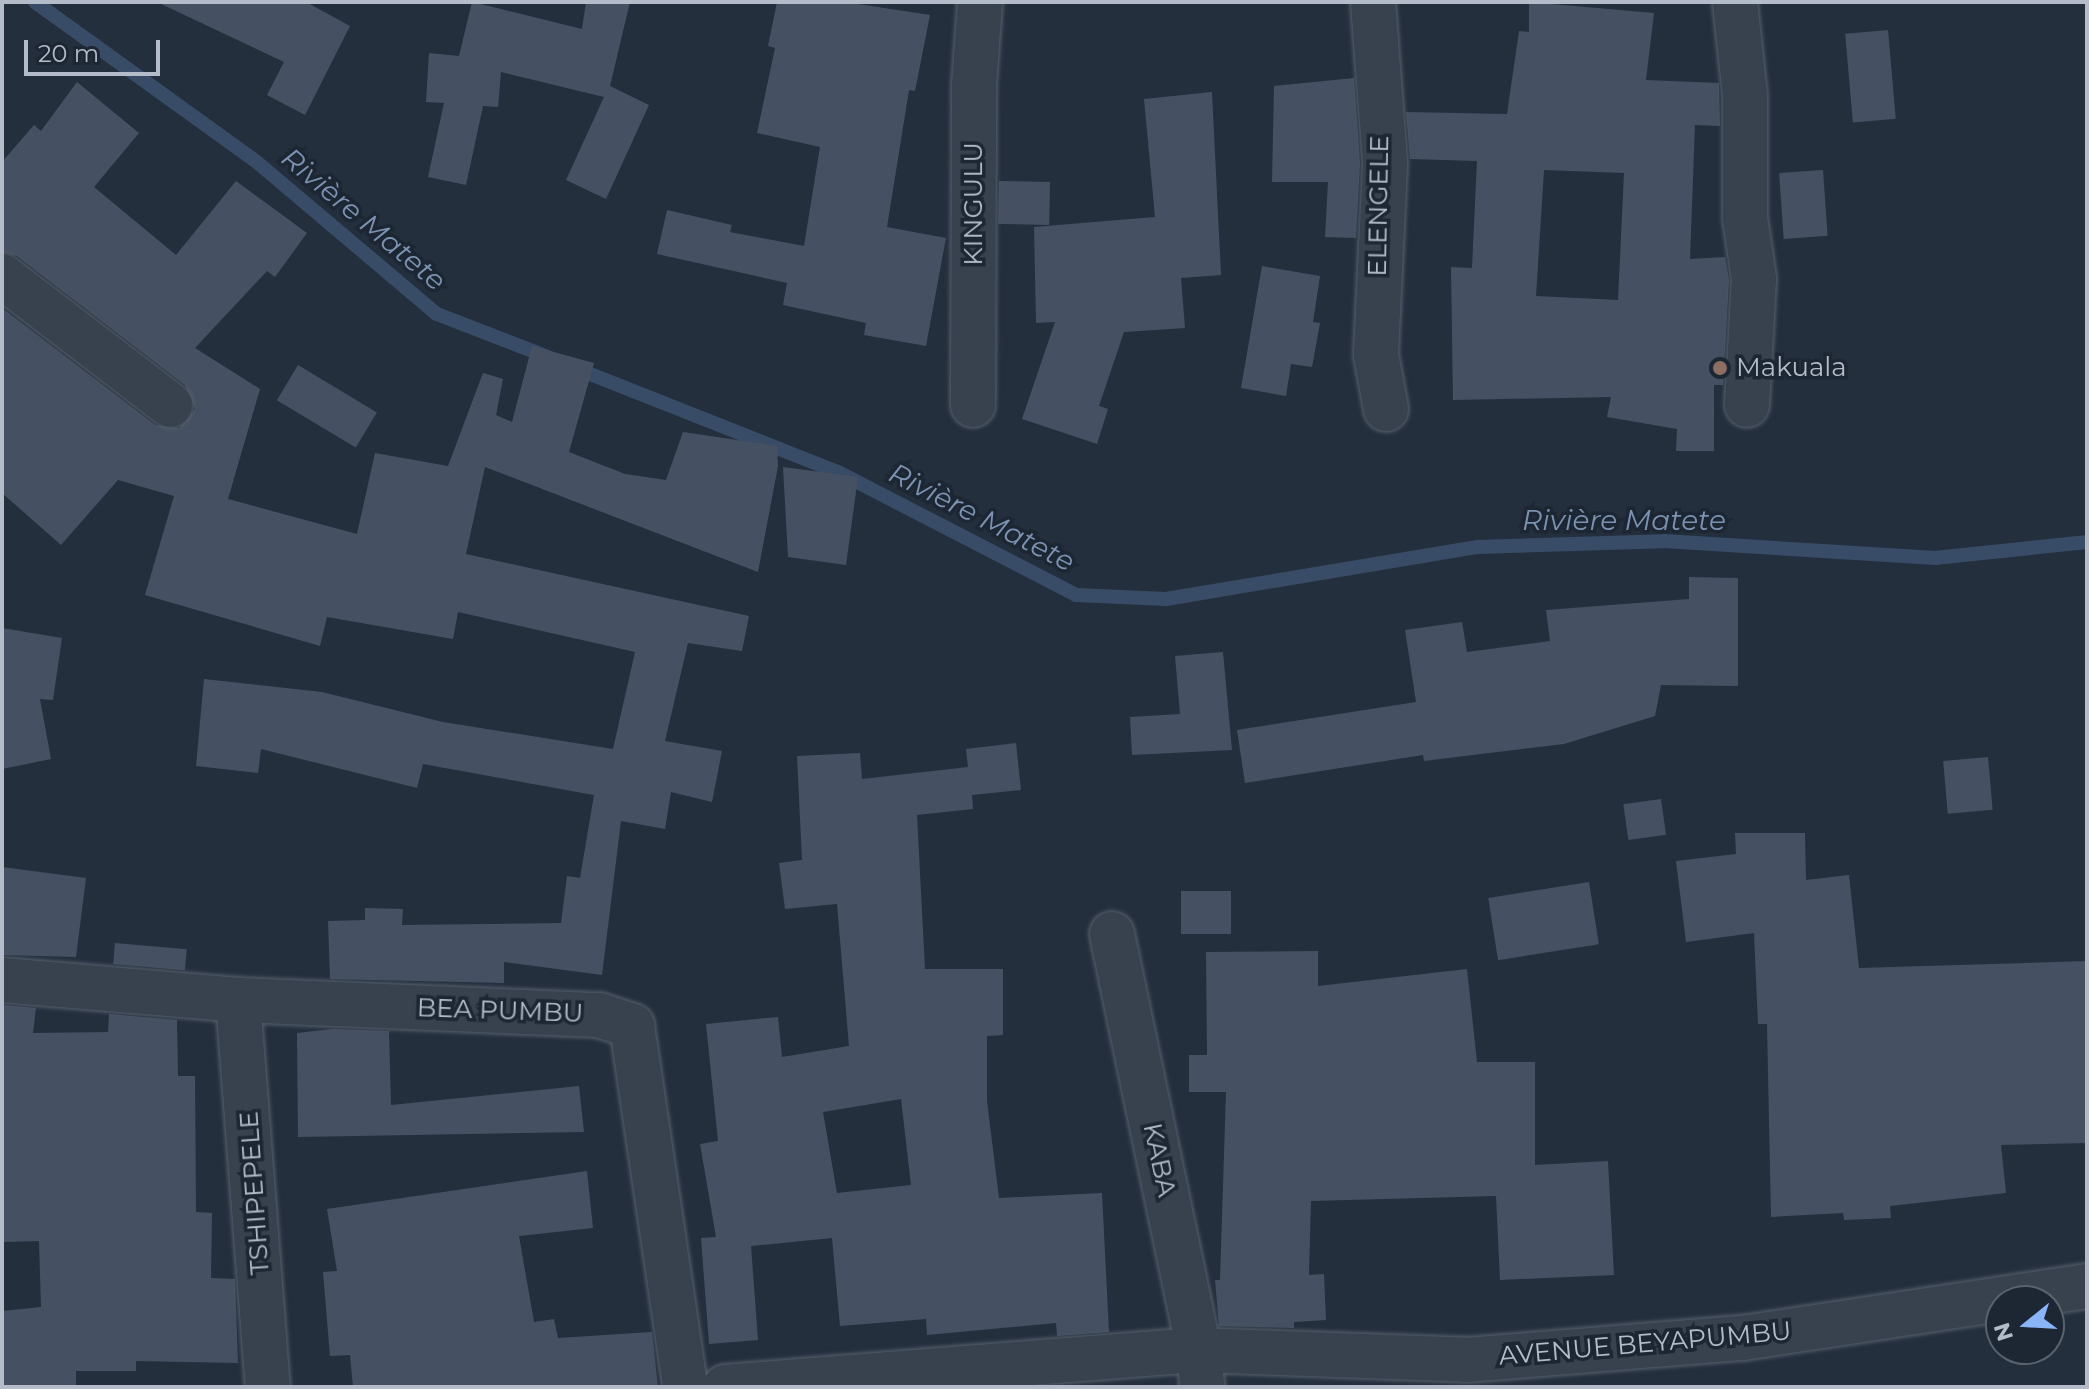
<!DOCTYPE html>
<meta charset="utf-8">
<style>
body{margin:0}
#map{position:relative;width:2089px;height:1389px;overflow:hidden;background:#242f3e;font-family:Montserrat,sans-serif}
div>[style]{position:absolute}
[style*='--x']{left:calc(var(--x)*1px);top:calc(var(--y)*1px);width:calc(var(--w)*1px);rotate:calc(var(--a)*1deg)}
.stream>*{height:14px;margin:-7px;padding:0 7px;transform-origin:7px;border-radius:7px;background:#394c67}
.building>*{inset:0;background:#455162;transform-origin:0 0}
.roads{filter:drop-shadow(0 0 2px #565f6c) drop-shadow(0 0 2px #565f6c)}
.minor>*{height:44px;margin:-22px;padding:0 22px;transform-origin:22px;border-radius:22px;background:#38414e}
.dots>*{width:22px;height:22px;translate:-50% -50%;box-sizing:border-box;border:4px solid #1d2633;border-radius:50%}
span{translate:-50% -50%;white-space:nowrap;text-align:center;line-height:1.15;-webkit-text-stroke:7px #1d2633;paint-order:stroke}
.street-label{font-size:26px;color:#b4bcc9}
.poi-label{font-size:26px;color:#b4bcc9}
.left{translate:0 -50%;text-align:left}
.water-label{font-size:28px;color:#7c92b1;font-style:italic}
.frame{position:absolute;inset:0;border:4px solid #b4bcc9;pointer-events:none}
.north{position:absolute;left:1985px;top:1285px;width:80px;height:80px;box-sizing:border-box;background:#1d2633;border:2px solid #59626f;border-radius:50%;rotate:252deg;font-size:22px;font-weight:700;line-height:32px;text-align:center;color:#b4bcc9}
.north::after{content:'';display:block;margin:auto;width:28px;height:36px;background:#8ab4f8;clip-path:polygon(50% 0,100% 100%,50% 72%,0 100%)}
.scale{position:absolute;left:24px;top:40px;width:136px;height:36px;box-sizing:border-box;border:4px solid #b4bcc9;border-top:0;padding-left:10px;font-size:24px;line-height:28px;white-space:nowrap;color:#b4bcc9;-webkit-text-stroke:6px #1d2633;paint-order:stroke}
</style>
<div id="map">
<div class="stream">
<div style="--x:35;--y:2;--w:275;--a:35.8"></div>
<div style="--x:258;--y:163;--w:234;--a:40.2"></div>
<div style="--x:437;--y:314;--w:119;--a:21.2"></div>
<div style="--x:575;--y:368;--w:283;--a:21.6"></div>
<div style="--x:838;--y:472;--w:268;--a:27.3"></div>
<div style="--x:1076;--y:595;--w:90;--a:2.5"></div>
<div style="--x:1166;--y:599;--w:316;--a:-9.5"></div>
<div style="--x:1478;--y:547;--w:186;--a:-1.8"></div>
<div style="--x:1664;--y:541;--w:272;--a:3.6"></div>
<div style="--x:1935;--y:558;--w:153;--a:-6"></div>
</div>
<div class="building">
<div style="clip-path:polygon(157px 2px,306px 2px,350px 26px,305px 115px,267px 95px,284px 62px)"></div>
<div style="clip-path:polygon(472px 2px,582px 29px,586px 2px,630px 2px,610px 86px,649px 105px,606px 199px,566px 180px,604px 97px,501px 72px,498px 107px,483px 106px,466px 185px,428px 177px,444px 103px,426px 102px,429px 53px,459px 56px)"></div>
<div style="clip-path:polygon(777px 2px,845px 2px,930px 15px,915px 91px,909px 90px,887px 227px,946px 238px,926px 346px,864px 335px,866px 323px,783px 305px,787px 283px,657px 254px,667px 210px,732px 225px,730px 232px,804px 246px,820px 147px,757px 133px,775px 48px,768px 46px)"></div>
<div style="clip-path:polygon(evenodd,1529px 2px,1654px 13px,1646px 80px,1719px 83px,1720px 126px,1695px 125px,1690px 259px,1725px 257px,1729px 280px,1723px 385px,1714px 385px,1714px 451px,1676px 451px,1677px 429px,1607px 417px,1611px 397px,1453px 400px,1451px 267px,1472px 268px,1477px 161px,1410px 159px,1406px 112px,1507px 114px,1519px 31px,1529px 32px,1529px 2px,1544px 170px,1624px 173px,1618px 300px,1536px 296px,1544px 170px)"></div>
<div style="left:1888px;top:30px;width:89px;height:43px;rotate:85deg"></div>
<div style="clip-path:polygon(1354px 78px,1360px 163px,1356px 238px,1325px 237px,1328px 182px,1272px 182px,1274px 86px)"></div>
<div style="clip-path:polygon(77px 82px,139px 133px,94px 187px,176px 255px,236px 181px,307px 233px,275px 277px,267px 271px,195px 348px,260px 389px,228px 499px,357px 534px,375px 453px,448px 466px,483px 373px,503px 379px,496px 415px,512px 422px,532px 346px,594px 363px,569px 452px,625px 474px,666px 480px,683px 432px,777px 446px,778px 466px,758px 572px,485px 467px,466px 554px,749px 616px,742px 651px,688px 643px,665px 741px,722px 751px,712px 802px,671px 792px,665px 829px,621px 821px,602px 975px,504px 962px,504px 983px,330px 979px,328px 921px,365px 920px,365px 908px,403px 909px,402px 925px,561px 923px,567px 876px,580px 878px,594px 795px,423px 764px,417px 788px,261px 749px,258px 773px,196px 766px,204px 679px,322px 692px,443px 722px,613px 749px,635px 652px,458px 612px,453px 639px,327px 617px,320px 646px,145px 595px,174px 496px,118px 480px,61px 545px,2px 493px,2px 308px,155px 425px,179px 428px,195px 409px,185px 385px,17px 256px,2px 252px,2px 162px,34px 125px,41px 131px)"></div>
<div style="clip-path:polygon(1212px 92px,1221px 275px,1181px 278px,1185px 328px,1124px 332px,1099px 406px,1108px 409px,1097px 444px,1022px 419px,1055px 322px,1036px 323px,1034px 227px,1155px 217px,1144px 99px)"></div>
<div style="left:1823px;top:170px;width:66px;height:44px;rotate:86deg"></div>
<div style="left:999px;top:181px;width:51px;height:43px;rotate:1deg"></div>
<div style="clip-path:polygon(1262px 266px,1320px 276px,1313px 322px,1320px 323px,1312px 367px,1291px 364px,1286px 396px,1241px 388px)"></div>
<div style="left:298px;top:365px;width:92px;height:41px;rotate:31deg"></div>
<div style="clip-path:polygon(783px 467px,858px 477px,846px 565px,788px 557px)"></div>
<div style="clip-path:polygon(1689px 577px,1738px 578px,1738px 686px,1661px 685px,1655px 716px,1564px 744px,1424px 761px,1423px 755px,1245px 783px,1237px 730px,1416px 702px,1405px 630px,1462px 622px,1467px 652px,1550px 641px,1546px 610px,1689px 599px)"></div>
<div style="clip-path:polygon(2px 628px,62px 638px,53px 700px,40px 699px,51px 759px,2px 769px)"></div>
<div style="clip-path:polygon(1223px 652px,1232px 750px,1132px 755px,1130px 717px,1180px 714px,1175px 656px)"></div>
<div style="clip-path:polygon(evenodd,1016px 743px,1021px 790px,972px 795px,973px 809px,917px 815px,925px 969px,1003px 969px,1003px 1035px,987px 1036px,987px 1101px,999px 1198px,1102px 1193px,1109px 1332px,1057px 1336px,1056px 1323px,927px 1335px,926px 1319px,840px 1326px,832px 1238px,751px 1246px,758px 1340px,709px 1344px,701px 1238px,716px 1237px,700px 1144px,718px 1141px,706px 1024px,778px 1017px,782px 1057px,849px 1046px,837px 904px,785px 909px,779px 863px,802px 860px,797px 756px,860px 753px,862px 779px,968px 767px,966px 749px,1016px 743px,901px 1099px,911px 1185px,837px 1193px,823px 1112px,901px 1099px)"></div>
<div style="left:1988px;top:757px;width:53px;height:45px;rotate:85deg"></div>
<div style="left:1661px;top:799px;width:36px;height:38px;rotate:82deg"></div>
<div style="clip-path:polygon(1735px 833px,1805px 833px,1806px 880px,1849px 875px,1859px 968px,2087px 961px,2087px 1143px,2001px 1145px,2006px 1193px,1890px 1206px,1891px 1218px,1844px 1220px,1843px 1213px,1771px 1217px,1767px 1024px,1758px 1024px,1754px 933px,1686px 942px,1676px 861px,1736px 854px)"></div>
<div style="clip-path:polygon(2px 867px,86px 878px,76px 957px,2px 955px)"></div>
<div style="left:1589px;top:882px;width:63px;height:102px;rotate:81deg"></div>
<div style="left:1181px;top:891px;width:50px;height:43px"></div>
<div style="left:115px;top:943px;width:72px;height:21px;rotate:5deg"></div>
<div style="clip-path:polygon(1318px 951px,1318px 986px,1467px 969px,1477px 1062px,1535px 1062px,1535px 1165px,1608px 1161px,1614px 1275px,1500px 1280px,1496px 1196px,1311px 1201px,1309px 1275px,1324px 1274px,1326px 1320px,1294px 1322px,1294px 1328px,1219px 1326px,1215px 1280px,1220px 1280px,1226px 1092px,1189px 1092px,1189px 1055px,1207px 1055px,1206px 952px)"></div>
<div style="clip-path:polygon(2px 1005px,36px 1008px,33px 1033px,108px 1032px,109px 1014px,177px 1020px,178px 1076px,195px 1076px,196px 1212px,212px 1213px,211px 1278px,235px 1279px,238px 1363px,136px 1361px,136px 1371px,76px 1371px,76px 1387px,2px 1387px,2px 1311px,41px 1307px,39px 1241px,2px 1242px)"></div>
<div style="clip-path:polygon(332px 1029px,389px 1031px,391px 1105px,579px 1086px,584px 1132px,298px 1137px,297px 1033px)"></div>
<div style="clip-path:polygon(587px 1171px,593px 1228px,519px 1236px,534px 1322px,554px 1319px,558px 1338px,652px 1332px,658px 1387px,353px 1387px,350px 1355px,330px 1356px,323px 1272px,337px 1271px,327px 1209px)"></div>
</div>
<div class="roads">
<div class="minor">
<div style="--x:1373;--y:2;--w:161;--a:85.7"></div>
<div style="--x:1385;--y:163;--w:192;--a:92.7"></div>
<div style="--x:1376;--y:355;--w:55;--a:79.5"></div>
<div style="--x:1735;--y:2;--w:94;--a:83.9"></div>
<div style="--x:1745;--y:95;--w:123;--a:90"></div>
<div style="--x:1745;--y:218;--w:62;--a:81.6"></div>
<div style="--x:1754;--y:279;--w:126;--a:93.2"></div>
<div style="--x:2;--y:276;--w:212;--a:37.5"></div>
<div style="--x:973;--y:405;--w:319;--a:-89.8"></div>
<div style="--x:974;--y:86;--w:84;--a:-85.9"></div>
<div style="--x:1112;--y:934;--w:425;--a:78.2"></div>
<div style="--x:1199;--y:1350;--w:37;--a:85"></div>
<div style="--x:2;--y:980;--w:237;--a:4.8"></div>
<div style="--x:238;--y:1000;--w:361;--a:2.4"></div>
<div style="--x:599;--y:1015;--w:35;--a:18"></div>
<div style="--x:632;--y:1026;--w:365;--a:81.6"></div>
<div style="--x:238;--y:1000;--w:388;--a:85.6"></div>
<div style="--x:725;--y:1387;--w:475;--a:-4.5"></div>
<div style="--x:1199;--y:1350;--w:268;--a:2.1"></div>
<div style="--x:1467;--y:1360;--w:277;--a:-4.6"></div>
<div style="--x:1743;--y:1338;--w:348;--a:-8.6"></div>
</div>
</div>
<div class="dots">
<div style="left:1720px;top:368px;background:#8d6e63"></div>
</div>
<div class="street-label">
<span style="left:974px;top:204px;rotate:-90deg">KINGULU</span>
<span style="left:1379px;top:206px;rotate:-89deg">ELENGELE</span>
<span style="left:500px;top:1011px;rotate:2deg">BEA PUMBU</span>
<span style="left:1159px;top:1160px;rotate:78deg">KABA</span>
<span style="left:255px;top:1193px;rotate:-94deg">TSHIPEPELE</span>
<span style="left:1645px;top:1344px;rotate:-5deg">AVENUE BEYAPUMBU</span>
</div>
<div class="poi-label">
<span class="left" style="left:1736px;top:368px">Makuala</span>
</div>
<div class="water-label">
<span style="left:364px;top:219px;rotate:40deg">Rivière Matete</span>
<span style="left:982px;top:517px;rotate:27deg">Rivière Matete</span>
<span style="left:1624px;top:520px">Rivière Matete</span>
</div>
<div class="frame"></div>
<div class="north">N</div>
<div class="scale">20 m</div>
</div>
